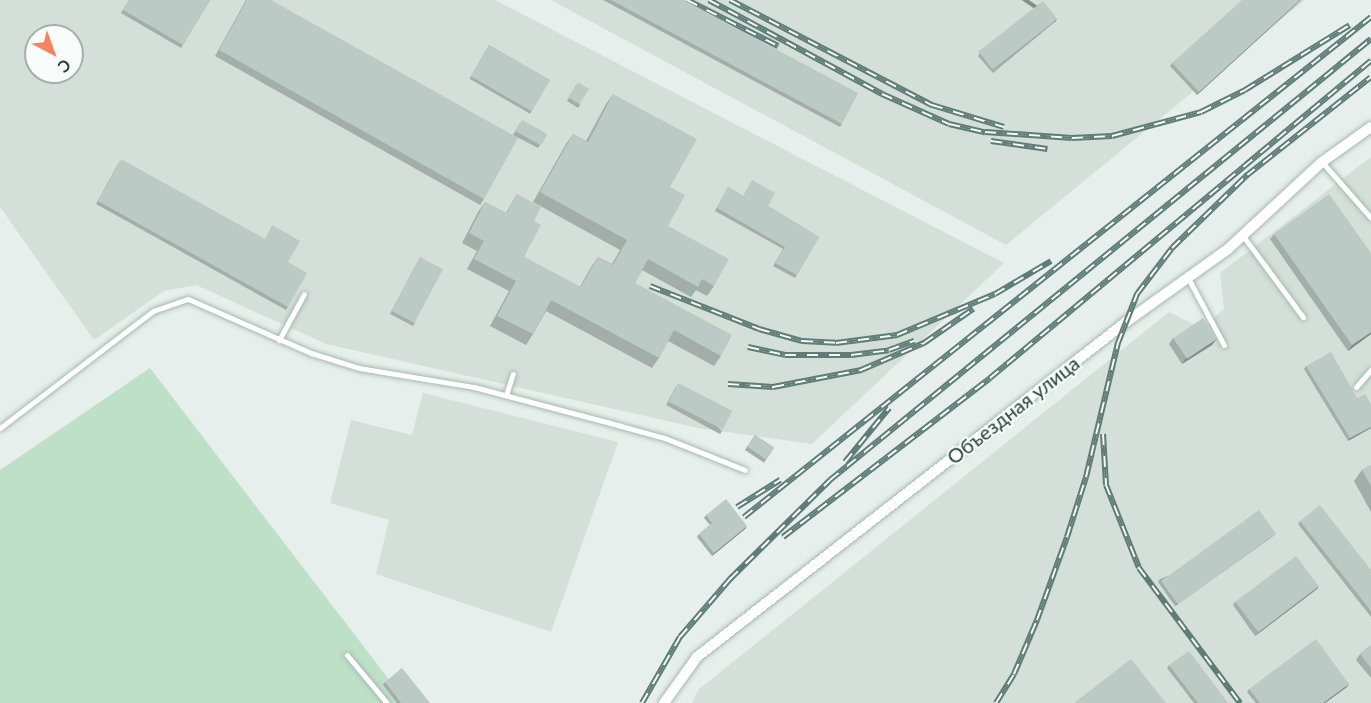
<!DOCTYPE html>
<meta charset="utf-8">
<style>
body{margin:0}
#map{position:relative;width:1371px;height:703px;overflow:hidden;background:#e6efeb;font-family:Lato,sans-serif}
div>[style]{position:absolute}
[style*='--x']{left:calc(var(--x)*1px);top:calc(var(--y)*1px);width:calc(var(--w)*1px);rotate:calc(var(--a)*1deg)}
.built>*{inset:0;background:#d4dfda}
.green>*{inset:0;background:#bfe0c8}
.roads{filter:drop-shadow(0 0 2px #a8b8b2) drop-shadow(0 0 2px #a8b8b2)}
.lane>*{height:5px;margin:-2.5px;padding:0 2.5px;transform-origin:2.5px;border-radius:2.5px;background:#fff}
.street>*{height:10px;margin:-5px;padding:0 5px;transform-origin:5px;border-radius:5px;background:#fff}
.rail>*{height:6px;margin-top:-3px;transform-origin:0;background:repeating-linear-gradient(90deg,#f7fbf9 0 11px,#5f7d75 0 22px);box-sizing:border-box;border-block:2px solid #5f7d75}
.wall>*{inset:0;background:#a1aea9;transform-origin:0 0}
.shaded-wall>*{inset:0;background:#838d89;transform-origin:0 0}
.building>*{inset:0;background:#bbcac4;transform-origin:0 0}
span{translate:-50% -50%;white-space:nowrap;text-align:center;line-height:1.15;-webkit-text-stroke:4.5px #f7fbf9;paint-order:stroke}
.street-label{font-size:20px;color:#24423a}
.north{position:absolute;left:24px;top:24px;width:60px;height:60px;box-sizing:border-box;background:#f7fbf9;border:2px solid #a3b1ad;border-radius:50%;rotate:139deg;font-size:16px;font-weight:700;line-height:24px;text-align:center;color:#24423a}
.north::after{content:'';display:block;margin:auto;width:21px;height:27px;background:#f4845f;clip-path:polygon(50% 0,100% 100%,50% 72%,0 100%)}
</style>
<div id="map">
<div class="built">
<div style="clip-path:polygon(evenodd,0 0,495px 0,1004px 263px,812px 444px,698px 428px,326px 344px,196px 285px,164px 291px,94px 340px,0 207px,0 0,36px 36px,72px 36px,72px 72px,36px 72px,36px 36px)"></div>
<div style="clip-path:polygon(551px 0,1305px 0,1006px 245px)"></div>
<div style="clip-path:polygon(1371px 157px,1371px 703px,692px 703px,698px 690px,1169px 312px,1201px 328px,1224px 309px,1220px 273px)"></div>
<div style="clip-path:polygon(423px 393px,618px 442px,551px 632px,376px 574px,389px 520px,330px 503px,351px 420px,412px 435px)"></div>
</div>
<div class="green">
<div style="clip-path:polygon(150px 368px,407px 703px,0 703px,0 470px)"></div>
</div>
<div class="roads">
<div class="lane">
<div style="--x:1322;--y:162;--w:74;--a:48.8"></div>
<div style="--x:1243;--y:236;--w:101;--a:53.5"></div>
<div style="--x:1188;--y:278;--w:76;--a:61.8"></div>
<div style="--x:279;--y:340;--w:52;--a:-61.5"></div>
<div style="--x:1356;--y:387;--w:23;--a:-49"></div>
<div style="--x:506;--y:395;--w:22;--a:-72"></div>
<div style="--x:0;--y:428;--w:193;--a:-37.4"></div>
<div style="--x:153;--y:311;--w:37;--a:-19"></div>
<div style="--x:188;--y:299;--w:134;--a:23.7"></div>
<div style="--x:311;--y:353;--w:50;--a:17.4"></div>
<div style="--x:359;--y:368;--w:117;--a:9.4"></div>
<div style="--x:474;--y:387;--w:141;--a:14.8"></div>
<div style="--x:610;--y:423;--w:57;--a:15.3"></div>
<div style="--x:665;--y:438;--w:86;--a:21.8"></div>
<div style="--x:347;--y:655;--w:62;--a:50.2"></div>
</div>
<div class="street">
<div style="--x:664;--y:703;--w:57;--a:-54.3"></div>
<div style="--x:697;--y:657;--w:544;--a:-37.99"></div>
<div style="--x:1126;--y:322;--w:125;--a:-35.6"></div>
<div style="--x:1228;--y:249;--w:128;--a:-42.8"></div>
<div style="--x:1322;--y:162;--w:60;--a:-35.5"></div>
</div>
</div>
<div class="rail">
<div style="--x:687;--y:0;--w:102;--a:26.8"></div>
<div style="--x:709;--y:0;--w:197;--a:28.5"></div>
<div style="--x:882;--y:94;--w:73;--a:24.1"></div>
<div style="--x:949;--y:124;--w:37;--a:13"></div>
<div style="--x:985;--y:132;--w:87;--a:3.9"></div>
<div style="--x:1072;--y:138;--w:40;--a:-2.9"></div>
<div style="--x:1112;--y:136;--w:92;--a:-15.1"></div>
<div style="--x:1201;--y:112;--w:49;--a:-26.6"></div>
<div style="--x:1245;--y:90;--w:123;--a:-31.8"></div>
<div style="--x:730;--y:0;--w:228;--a:27.5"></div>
<div style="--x:932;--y:105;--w:75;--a:17"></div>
<div style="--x:991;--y:141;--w:57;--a:8.1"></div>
<div style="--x:1246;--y:176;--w:159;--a:-38.4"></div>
<div style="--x:650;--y:286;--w:117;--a:21.5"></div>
<div style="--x:759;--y:329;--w:45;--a:15.6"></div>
<div style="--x:802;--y:341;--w:34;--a:3"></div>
<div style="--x:836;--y:343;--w:62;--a:-7.5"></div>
<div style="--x:897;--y:335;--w:106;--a:-22.7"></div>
<div style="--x:995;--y:294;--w:65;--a:-30.5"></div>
<div style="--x:748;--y:347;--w:38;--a:12"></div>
<div style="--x:785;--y:355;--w:66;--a:0"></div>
<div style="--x:851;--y:355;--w:38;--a:-7"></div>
<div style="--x:889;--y:350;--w:27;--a:-20"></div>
<div style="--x:728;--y:384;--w:45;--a:3.8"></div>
<div style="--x:773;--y:387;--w:90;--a:-10.9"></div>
<div style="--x:861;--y:370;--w:69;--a:-23.2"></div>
<div style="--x:924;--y:343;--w:60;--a:-34.8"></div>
<div style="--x:1103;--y:434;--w:51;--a:86.6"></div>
<div style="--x:1106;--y:485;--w:89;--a:68.3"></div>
<div style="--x:1139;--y:568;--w:169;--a:53.2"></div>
<div style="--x:845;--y:462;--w:70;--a:-50.8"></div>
<div style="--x:737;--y:507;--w:51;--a:-32.1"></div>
<div style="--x:744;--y:517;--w:802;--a:-38.57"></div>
<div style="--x:783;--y:537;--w:261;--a:-37.5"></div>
<div style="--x:990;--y:378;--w:496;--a:-39.8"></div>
<div style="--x:642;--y:703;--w:76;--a:-60.1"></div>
<div style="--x:680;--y:637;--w:77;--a:-49.2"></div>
<div style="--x:730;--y:579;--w:141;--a:-44.7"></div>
<div style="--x:830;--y:480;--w:698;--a:-39.19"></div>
<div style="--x:996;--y:703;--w:34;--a:-58"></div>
<div style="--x:1014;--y:674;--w:59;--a:-66.9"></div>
<div style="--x:1037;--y:620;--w:88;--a:-70.1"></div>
<div style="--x:1067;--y:537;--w:63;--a:-72.4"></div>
<div style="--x:1086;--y:477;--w:138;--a:-76.6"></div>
<div style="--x:1118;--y:343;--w:53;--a:-68.8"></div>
<div style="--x:1137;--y:294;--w:58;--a:-52.7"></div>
<div style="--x:1172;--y:248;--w:105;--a:-44.2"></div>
</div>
<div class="wall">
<div style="clip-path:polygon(129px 0,210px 0,181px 48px,121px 13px)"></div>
<div style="clip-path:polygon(246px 0,271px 0,484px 199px,480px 205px,215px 56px)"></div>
<div style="clip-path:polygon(603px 0,684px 0,842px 124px,840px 127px)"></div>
<div style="clip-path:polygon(1301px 0,1197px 95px,1170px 66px,1172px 63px)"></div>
<div style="clip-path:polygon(1057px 19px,1055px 22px,993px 73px,978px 56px,980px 53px)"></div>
<div style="left:489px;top:45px;width:70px;height:39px;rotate:30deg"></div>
<div style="clip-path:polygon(576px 85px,580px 105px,578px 108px,567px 101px)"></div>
<div style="clip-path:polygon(613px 94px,670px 187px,668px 226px,714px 286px,707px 296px,696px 290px,691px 297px,642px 270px,635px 283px,721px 356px,714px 366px,668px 341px,659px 358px,652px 368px,546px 311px,533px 334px,526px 345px,490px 326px,509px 291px,467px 269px,477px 251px,462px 243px,478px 212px,485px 202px,506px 213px,517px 194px,534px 221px,524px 257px,580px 287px,591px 267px,598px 257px,612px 264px,620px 250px,533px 202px,566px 144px,573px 134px,586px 141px,606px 104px)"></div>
<div style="clip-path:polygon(520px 123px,540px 145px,538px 148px,513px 135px)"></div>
<div style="clip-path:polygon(119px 162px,288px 262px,288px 307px,286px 310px,96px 204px)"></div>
<div style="clip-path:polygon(728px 187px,743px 196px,768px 206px,819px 237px,795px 278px,773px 266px,783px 249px,715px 211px)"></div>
<div style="clip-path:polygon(1274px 234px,1371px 253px,1371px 334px,1348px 351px,1270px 239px)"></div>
<div style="clip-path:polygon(420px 257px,415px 323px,413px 326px,390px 314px)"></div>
<div style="clip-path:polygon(1173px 338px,1212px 345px,1182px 364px,1169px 344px)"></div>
<div style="clip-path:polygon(1306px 366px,1357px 398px,1371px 404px,1371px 428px,1348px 441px,1304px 369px)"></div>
<div style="clip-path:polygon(676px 386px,722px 431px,720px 434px,666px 405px)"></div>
<div style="left:755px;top:435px;width:23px;height:18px;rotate:34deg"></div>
<div style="clip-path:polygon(1371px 465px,1371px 512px,1354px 481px,1362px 470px)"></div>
<div style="clip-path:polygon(706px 515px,747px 526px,745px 529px,712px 556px,697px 537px,699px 534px,710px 525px,704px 518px)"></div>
<div style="clip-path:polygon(1300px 521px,1371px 570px,1371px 617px,1298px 524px)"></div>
<div style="clip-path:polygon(1273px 536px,1175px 606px,1158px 582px,1160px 579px)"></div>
<div style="clip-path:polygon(1319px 586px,1317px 589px,1255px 636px,1233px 605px,1235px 602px)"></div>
<div style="clip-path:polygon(1371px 645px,1371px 678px,1356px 660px,1360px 654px)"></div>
<div style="clip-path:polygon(1169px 665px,1228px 703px,1194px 703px,1167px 668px)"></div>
<div style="clip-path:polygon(385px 682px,430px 703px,397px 703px,383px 685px)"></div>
<div style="clip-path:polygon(1347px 687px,1325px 703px,1256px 703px,1247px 692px,1249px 689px)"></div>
</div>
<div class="shaded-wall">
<div style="clip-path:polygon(1300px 0,1301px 0,1197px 95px,1199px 92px)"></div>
<div style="left:1057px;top:19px;width:4px;height:80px;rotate:124deg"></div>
<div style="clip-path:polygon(1371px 332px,1371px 334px,1348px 351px,1352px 345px)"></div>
<div style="clip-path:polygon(1217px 339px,1212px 345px,1182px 364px,1186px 358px)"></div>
<div style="clip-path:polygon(1371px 427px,1371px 428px,1348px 441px,1350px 438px)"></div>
<div style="clip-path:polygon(747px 526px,745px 529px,712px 556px,714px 553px)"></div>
<div style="clip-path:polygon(1276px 533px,1273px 536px,1175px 606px,1177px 603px)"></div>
<div style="clip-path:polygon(1319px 586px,1317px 589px,1255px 636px,1258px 633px)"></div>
<div style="clip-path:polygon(1349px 684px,1347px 687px,1325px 703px,1323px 703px)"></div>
</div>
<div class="building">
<div style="clip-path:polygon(129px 0,210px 0,183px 45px,123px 10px)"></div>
<div style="clip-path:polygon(247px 0,271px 0,518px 138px,484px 199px,219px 50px)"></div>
<div style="clip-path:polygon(611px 0,684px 0,858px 93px,842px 124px)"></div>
<div style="clip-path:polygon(1242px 0,1300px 0,1199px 92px,1172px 63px)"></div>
<div style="left:1043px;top:1px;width:23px;height:82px;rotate:52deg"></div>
<div style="left:489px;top:45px;width:70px;height:36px;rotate:30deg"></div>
<div style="left:578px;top:82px;width:13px;height:18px;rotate:32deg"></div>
<div style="clip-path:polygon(613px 94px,697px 139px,670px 187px,685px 195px,668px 226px,729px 259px,714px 286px,702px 279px,698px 287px,648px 259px,635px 283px,732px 335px,721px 356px,674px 330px,659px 358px,551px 300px,533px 334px,497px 316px,516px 281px,474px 259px,484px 241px,469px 233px,485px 202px,507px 213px,517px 194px,541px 207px,534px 221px,541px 225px,524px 257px,581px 287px,598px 257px,613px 265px,627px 240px,540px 192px,573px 134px,588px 142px)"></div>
<div style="left:522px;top:120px;width:29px;height:13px;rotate:29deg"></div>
<div style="clip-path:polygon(121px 159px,265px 239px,272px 225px,300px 241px,288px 262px,307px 273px,288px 307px,98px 201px)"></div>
<div style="clip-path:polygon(752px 180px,775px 193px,768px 206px,819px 237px,797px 275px,775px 263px,785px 247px,717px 208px,728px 187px,743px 196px)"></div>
<div style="clip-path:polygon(1329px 194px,1371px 253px,1371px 332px,1352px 345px,1274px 234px)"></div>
<div style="left:420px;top:257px;width:26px;height:61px;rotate:28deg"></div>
<div style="left:1203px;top:318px;width:25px;height:36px;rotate:56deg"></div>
<div style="clip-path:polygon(1331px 352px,1357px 398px,1365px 394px,1371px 404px,1371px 427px,1350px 438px,1306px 366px)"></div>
<div style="left:678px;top:383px;width:61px;height:21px;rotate:27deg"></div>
<div style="left:755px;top:435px;width:23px;height:14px;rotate:34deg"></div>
<div style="clip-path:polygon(1371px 465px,1371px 486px,1362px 470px)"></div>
<div style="clip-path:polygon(726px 499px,747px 526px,714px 553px,699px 534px,712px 523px,706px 515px)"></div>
<div style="clip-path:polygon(1320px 505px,1371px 570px,1371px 611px,1300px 521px)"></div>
<div style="left:1259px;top:510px;width:29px;height:121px;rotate:54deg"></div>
<div style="left:1296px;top:556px;width:38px;height:76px;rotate:53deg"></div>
<div style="clip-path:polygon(1316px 639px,1349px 684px,1323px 703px,1260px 703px,1249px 689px)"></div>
<div style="clip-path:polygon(1371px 645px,1371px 668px,1360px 654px)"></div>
<div style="clip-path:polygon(1189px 651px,1228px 703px,1198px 703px,1169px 665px)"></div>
<div style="clip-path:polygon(1131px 659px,1166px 703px,1074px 703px)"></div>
<div style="clip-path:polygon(402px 668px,430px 703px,401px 703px,385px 682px)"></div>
</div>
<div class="street-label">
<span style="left:1013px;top:410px;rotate:-38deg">Объездная улица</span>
</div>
<div class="north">С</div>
</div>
